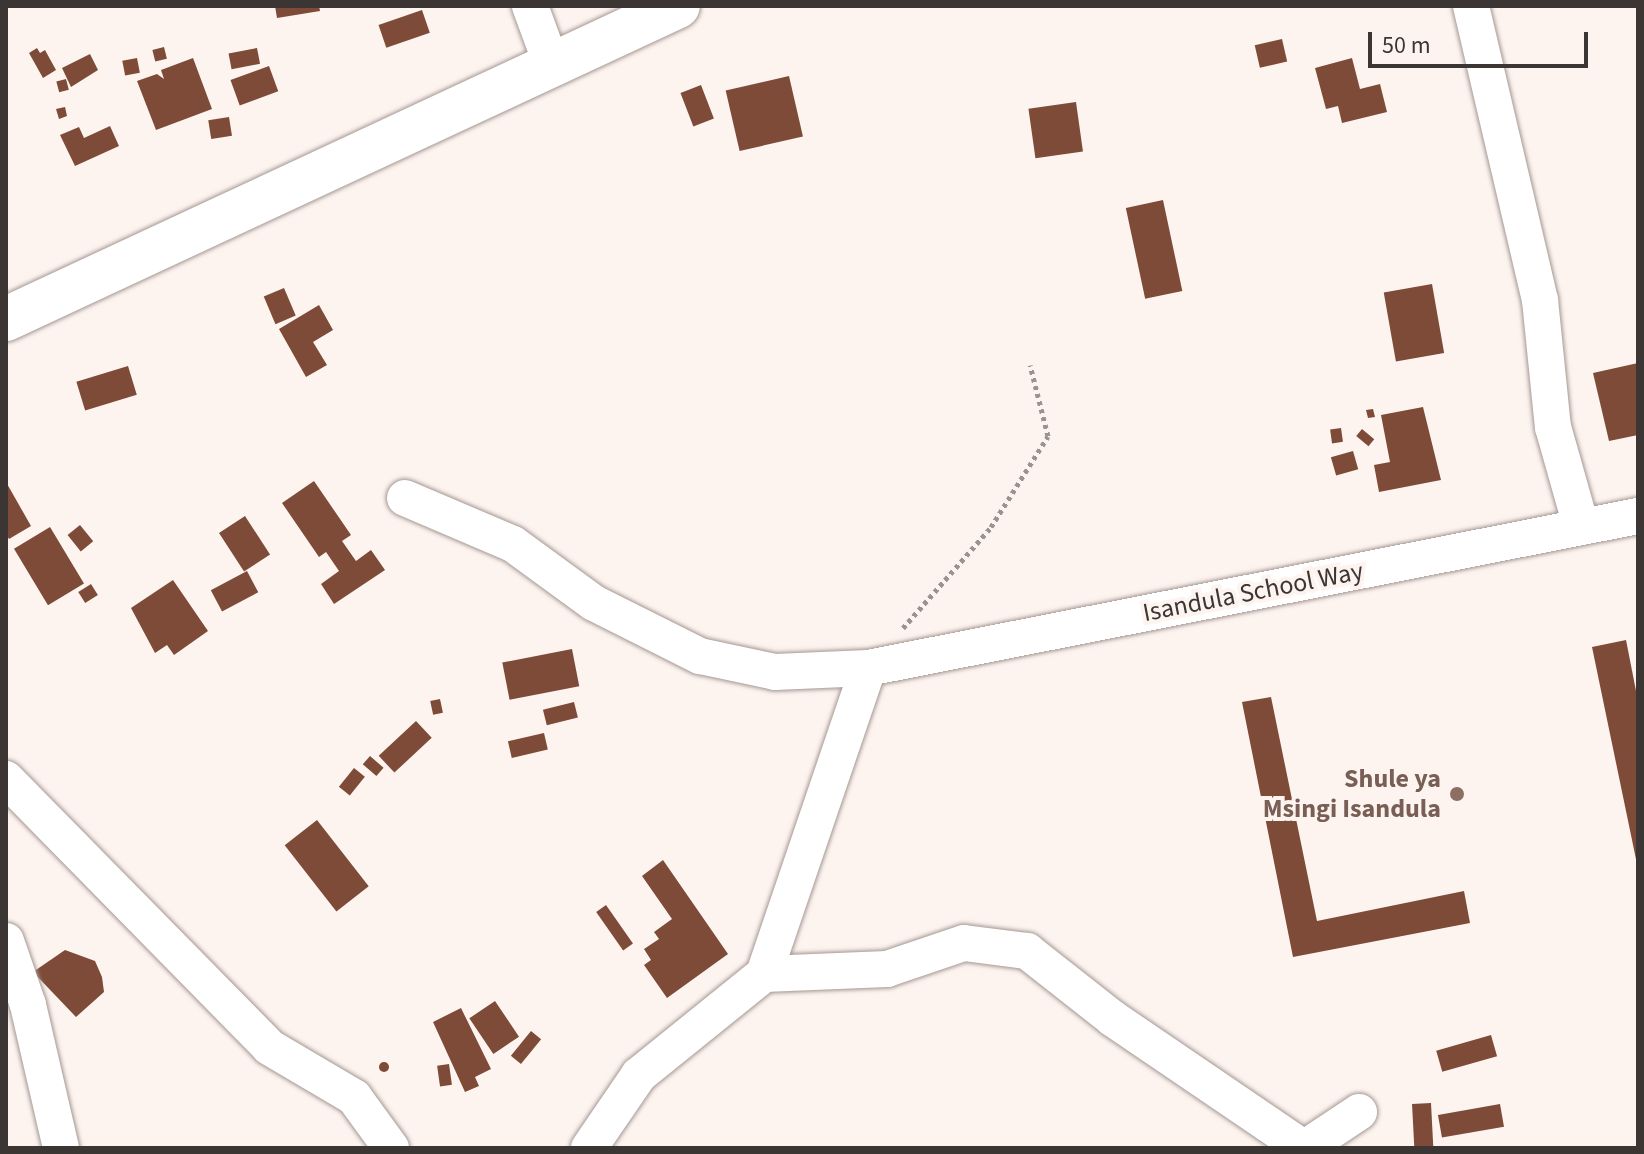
<!DOCTYPE html>
<style>
body{margin:0}
#map{position:relative;width:1644px;height:1154px;overflow:hidden;background:#fdf4f0;font-family:"Source Sans 3",sans-serif}
div>[style]{position:absolute}
[style*='--x']{left:calc(var(--x)*1px);top:calc(var(--y)*1px);width:calc(var(--w)*1px);rotate:calc(var(--a)*1deg)}
.building>*{inset:0;background:#7d4b37;transform-origin:0 0}
.round{border-radius:50%}
.path>*{height:5px;margin-top:-2.5px;transform-origin:0;background:repeating-linear-gradient(90deg,#9b9390 0 4px,transparent 0 8px)}
.roads{filter:drop-shadow(0 0 2px #a59792) drop-shadow(0 0 2px #a59792)}
.street>*{height:36px;margin:-18px;padding:0 18px;transform-origin:18px;border-radius:18px;background:#fff}
.secondary>*{height:44px;margin:-22px;padding:0 22px;transform-origin:22px;border-radius:22px;background:#fff}
.dots>*{width:22px;height:22px;translate:-50% -50%;box-sizing:border-box;border:4px solid #fdf4f0;border-radius:50%}
span{translate:-50% -50%;white-space:nowrap;text-align:center;line-height:1.15;-webkit-text-stroke:8px #fdf4f0;paint-order:stroke}
.street-label{font-size:26px;color:#3b3533}
.education-label{font-size:26px;color:#785e54;font-weight:700}
.right{translate:-100% -50%;text-align:right}
.frame{position:absolute;inset:0;border:8px solid #3b3533;pointer-events:none}
.scale{position:absolute;left:1368px;top:32px;width:220px;height:36px;box-sizing:border-box;border:4px solid #3b3533;border-top:0;padding-left:10px;font-size:24px;line-height:28px;white-space:nowrap;color:#3b3533;-webkit-text-stroke:6px #fdf4f0;paint-order:stroke}
</style>
<div id="map">
<div class="building">
<div style="clip-path:polygon(275px 6px,319px 6px,320px 11px,277px 18px)"></div>
<div style="left:422px;top:10px;width:24px;height:46px;rotate:71deg"></div>
<div style="left:1282px;top:39px;width:23px;height:28px;rotate:77deg"></div>
<div style="left:164px;top:47px;width:12px;height:12px;rotate:76deg"></div>
<div style="clip-path:polygon(37px 48px,40px 53px,45px 50px,56px 70px,43px 78px,29px 53px)"></div>
<div style="left:257px;top:48px;width:16px;height:29px;rotate:79deg"></div>
<div style="clip-path:polygon(90px 54px,98px 70px,71px 87px,62px 68px)"></div>
<div style="left:137px;top:58px;width:15px;height:15px;rotate:79deg"></div>
<div style="clip-path:polygon(193px 58px,212px 109px,156px 130px,137px 81px,157px 74px,164px 79px,161px 70px)"></div>
<div style="clip-path:polygon(1352px 58px,1360px 89px,1380px 84px,1387px 112px,1342px 123px,1338px 106px,1326px 109px,1315px 68px)"></div>
<div style="left:269px;top:66px;width:27px;height:41px;rotate:70deg"></div>
<div style="left:789px;top:76px;width:62px;height:65px;rotate:77deg"></div>
<div style="left:66px;top:79px;width:11px;height:10px;rotate:75deg"></div>
<div style="left:701px;top:85px;width:36px;height:22px;rotate:69deg"></div>
<div style="left:1076px;top:102px;width:50px;height:48px;rotate:82deg"></div>
<div style="clip-path:polygon(65px 107px,67px 116px,59px 119px,56px 109px)"></div>
<div style="left:229px;top:117px;width:19px;height:21px;rotate:81deg"></div>
<div style="clip-path:polygon(110px 126px,119px 146px,75px 166px,60px 135px,79px 127px,84px 138px)"></div>
<div style="left:1163px;top:200px;width:93px;height:38px;rotate:78deg"></div>
<div style="left:1432px;top:284px;width:70px;height:49px;rotate:80deg"></div>
<div style="left:284px;top:288px;width:30px;height:22px;rotate:67deg"></div>
<div style="clip-path:polygon(319px 305px,333px 330px,313px 342px,327px 365px,306px 377px,279px 329px)"></div>
<div style="clip-path:polygon(1638px 363px,1638px 435px,1609px 441px,1593px 373px)"></div>
<div style="left:128px;top:366px;width:30px;height:54px;rotate:73deg"></div>
<div style="clip-path:polygon(1423px 407px,1441px 480px,1379px 492px,1374px 465px,1390px 462px,1381px 415px)"></div>
<div style="clip-path:polygon(1373px 409px,1375px 417px,1368px 418px,1366px 410px)"></div>
<div style="left:1341px;top:428px;width:14px;height:11px;rotate:82deg"></div>
<div style="left:1362px;top:429px;width:16px;height:9px;rotate:40deg"></div>
<div style="left:1353px;top:451px;width:19px;height:23px;rotate:74deg"></div>
<div style="clip-path:polygon(314px 481px,351px 535px,342px 541px,356px 561px,371px 550px,385px 570px,334px 604px,321px 584px,339px 571px,326px 552px,319px 557px,282px 503px)"></div>
<div style="clip-path:polygon(6px 482px,31px 526px,9px 539px,6px 534px)"></div>
<div style="left:245px;top:516px;width:46px;height:31px;rotate:57deg"></div>
<div style="left:80px;top:525px;width:21px;height:16px;rotate:51deg"></div>
<div style="left:50px;top:527px;width:66px;height:42px;rotate:59deg"></div>
<div style="left:247px;top:571px;width:24px;height:41px;rotate:62deg"></div>
<div style="clip-path:polygon(173px 580px,208px 631px,174px 655px,167px 645px,155px 653px,131px 608px)"></div>
<div style="left:91px;top:584px;width:13px;height:15px;rotate:58deg"></div>
<div style="clip-path:polygon(1626px 640px,1638px 701px,1637px 864px,1592px 647px)"></div>
<div style="left:572px;top:649px;width:38px;height:71px;rotate:79deg"></div>
<div style="clip-path:polygon(1271px 697px,1317px 921px,1464px 891px,1470px 923px,1293px 957px,1242px 702px)"></div>
<div style="left:440px;top:699px;width:14px;height:10px;rotate:78deg"></div>
<div style="left:574px;top:702px;width:16px;height:32px;rotate:76deg"></div>
<div style="left:416px;top:721px;width:23px;height:51px;rotate:47deg"></div>
<div style="left:544px;top:733px;width:17px;height:37px;rotate:77deg"></div>
<div style="left:370px;top:756px;width:18px;height:11px;rotate:41deg"></div>
<div style="left:354px;top:768px;width:14px;height:24px;rotate:39deg"></div>
<div style="left:317px;top:820px;width:84px;height:41px;rotate:52deg"></div>
<div style="clip-path:polygon(663px 860px,728px 954px,667px 998px,644px 965px,651px 960px,644px 949px,659px 939px,654px 932px,672px 919px,642px 876px)"></div>
<div style="left:606px;top:905px;width:47px;height:12px;rotate:55deg"></div>
<div style="clip-path:polygon(65px 950px,95px 961px,102px 977px,104px 992px,76px 1017px,33px 972px)"></div>
<div style="left:495px;top:1001px;width:43px;height:31px;rotate:56deg"></div>
<div style="clip-path:polygon(461px 1008px,491px 1069px,475px 1077px,479px 1086px,465px 1092px,433px 1022px)"></div>
<div style="left:531px;top:1031px;width:13px;height:32px;rotate:39deg"></div>
<div style="left:1491px;top:1035px;width:22px;height:57px;rotate:74deg"></div>
<div class="round" style="left:379px;top:1062px;width:10px;height:10px"></div>
<div style="left:449px;top:1064px;width:21px;height:12px;rotate:82deg"></div>
<div style="left:1431px;top:1103px;width:45px;height:19px;rotate:87deg"></div>
<div style="left:1500px;top:1104px;width:23px;height:63px;rotate:80deg"></div>
</div>
<div class="path">
<div style="--x:903;--y:628;--w:134;--a:-48.9"></div>
<div style="--x:991;--y:527;--w:107;--a:-57.9"></div>
<div style="--x:1048;--y:436;--w:73;--a:-104.2"></div>
</div>
<div class="roads">
<div class="street">
<div style="--x:530;--y:6;--w:61;--a:69.8"></div>
<div style="--x:1471;--y:6;--w:302;--a:76.8"></div>
<div style="--x:1540;--y:300;--w:128;--a:84.2"></div>
<div style="--x:1553;--y:427;--w:103;--a:74.2"></div>
<div style="--x:405;--y:498;--w:117;--a:23.1"></div>
<div style="--x:513;--y:544;--w:100;--a:36.1"></div>
<div style="--x:594;--y:603;--w:119;--a:26.6"></div>
<div style="--x:700;--y:656;--w:77;--a:12"></div>
<div style="--x:775;--y:672;--w:93;--a:-2.5"></div>
<div style="--x:868;--y:668;--w:785;--a:-11.17"></div>
<div style="--x:6;--y:779;--w:375;--a:45.5"></div>
<div style="--x:269;--y:1047;--w:99;--a:30.5"></div>
<div style="--x:354;--y:1097;--w:63;--a:54"></div>
<div style="--x:6;--y:941;--w:68;--a:71"></div>
<div style="--x:28;--y:1005;--w:147;--a:77"></div>
<div style="--x:764;--y:974;--w:123;--a:-2.3"></div>
<div style="--x:887;--y:969;--w:81;--a:-18.7"></div>
<div style="--x:964;--y:943;--w:64;--a:7.2"></div>
<div style="--x:1027;--y:951;--w:108;--a:38.2"></div>
<div style="--x:1112;--y:1018;--w:231;--a:34.2"></div>
<div style="--x:589;--y:1148;--w:88;--a:-55.6"></div>
<div style="--x:639;--y:1075;--w:161;--a:-38.9"></div>
<div style="--x:764;--y:974;--w:323;--a:-71.2"></div>
<div style="--x:1305;--y:1148;--w:65;--a:-33.7"></div>
</div>
<div class="secondary">
<div style="--x:6;--y:319;--w:741;--a:-24.97"></div>
</div>
</div>
<div class="dots">
<div style="left:1457px;top:794px;background:#8d6e63"></div>
</div>
<div class="street-label">
<span style="left:1253px;top:592px;rotate:-11deg">Isandula School Way</span>
</div>
<div class="education-label">
<span class="right" style="left:1441px;top:794px">Shule ya<br>Msingi Isandula</span>
</div>
<div class="frame"></div>
<div class="scale">50 m</div>
</div>
